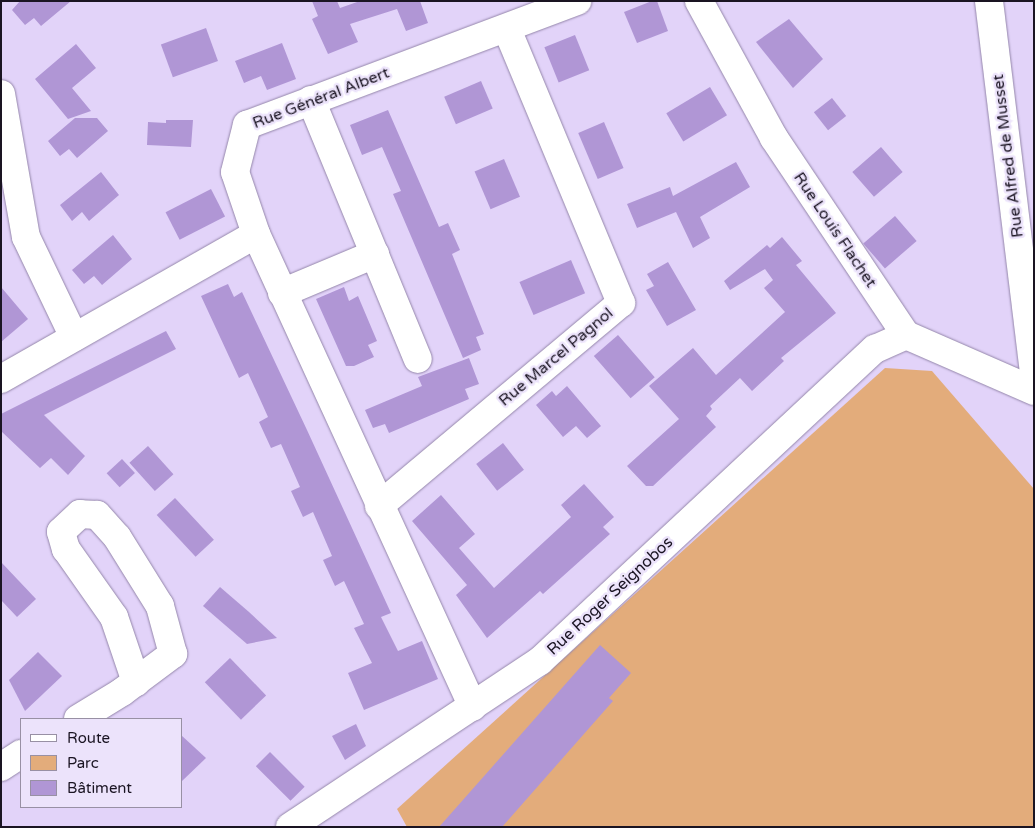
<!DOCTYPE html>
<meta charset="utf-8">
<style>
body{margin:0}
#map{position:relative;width:1035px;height:828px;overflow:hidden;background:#e2d3f9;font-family:"Varela Round",sans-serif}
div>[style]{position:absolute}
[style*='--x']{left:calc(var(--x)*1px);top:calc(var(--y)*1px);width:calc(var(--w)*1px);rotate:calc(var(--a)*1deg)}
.green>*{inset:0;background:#e3ac7b}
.building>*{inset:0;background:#b096d5;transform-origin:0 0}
.roads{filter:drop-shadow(0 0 1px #9486aa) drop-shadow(0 0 1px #9486aa)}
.street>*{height:28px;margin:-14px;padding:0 14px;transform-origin:14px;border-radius:14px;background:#fff}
span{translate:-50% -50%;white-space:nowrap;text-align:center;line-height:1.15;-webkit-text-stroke:5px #ece3fb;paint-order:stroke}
.street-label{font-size:16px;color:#1a1422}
.frame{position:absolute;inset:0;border:2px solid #1a1422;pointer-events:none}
.legend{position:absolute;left:20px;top:718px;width:162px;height:90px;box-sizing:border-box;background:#ece3fb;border:1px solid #9890a4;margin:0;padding:6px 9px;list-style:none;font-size:15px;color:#1a1422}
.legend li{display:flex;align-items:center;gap:10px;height:25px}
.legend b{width:25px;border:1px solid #9890a4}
</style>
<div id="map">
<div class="green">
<div style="clip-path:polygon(885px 368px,932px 371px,1034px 489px,1034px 827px,407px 827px,397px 809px)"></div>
</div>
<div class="building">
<div style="clip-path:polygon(20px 1px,71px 1px,41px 26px,34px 18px,25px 25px,12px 10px)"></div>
<div style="clip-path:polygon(312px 1px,337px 1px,340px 8px,360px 1px,420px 1px,428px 23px,406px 31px,397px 9px,350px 24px,358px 42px,328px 54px,312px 19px,318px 16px)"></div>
<div style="clip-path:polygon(652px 1px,657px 1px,668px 31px,637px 43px,624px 12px)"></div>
<div style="clip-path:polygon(789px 19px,823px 59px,793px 88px,756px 42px)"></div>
<div style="left:206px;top:28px;width:35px;height:48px;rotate:70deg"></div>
<div style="left:575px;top:35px;width:38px;height:33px;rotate:68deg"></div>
<div style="clip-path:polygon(282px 43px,296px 79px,267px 90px,261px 76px,244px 83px,235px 61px)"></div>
<div style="clip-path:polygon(76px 44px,96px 68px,72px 88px,91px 111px,68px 119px,35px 79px)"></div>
<div style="left:481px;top:81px;width:30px;height:40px;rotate:67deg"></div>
<div style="left:710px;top:87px;width:33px;height:51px;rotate:59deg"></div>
<div style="left:832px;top:98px;width:23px;height:23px;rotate:52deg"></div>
<div style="clip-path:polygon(388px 110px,439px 227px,448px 223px,460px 250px,452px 254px,484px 334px,476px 337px,481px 350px,463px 358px,393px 194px,401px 191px,382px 147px,362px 155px,350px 125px)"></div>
<div style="clip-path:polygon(75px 118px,97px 118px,108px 131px,77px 158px,69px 149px,60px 156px,48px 141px)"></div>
<div style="clip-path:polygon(166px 120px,193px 120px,191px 147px,147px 145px,148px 122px,166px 123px)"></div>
<div style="left:604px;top:122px;width:50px;height:28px;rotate:67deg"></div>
<div style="left:881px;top:147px;width:33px;height:38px;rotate:49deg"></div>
<div style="left:504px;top:159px;width:41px;height:32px;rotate:67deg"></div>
<div style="clip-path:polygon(736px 162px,750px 187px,700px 217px,710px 238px,693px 248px,676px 212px,637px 228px,627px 204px,670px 187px,673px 196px)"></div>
<div style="clip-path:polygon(101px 172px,119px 195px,89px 221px,82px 212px,72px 221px,60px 205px)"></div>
<div style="left:211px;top:189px;width:31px;height:51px;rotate:63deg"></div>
<div style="left:895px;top:216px;width:33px;height:42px;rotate:49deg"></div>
<div style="clip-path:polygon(113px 235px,132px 259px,102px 285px,94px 276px,84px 284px,72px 270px)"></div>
<div style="clip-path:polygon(782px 237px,802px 261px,796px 265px,836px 313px,781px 358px,784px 361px,752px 391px,740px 378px,710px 406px,712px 409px,706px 416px,716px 427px,653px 486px,646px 486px,627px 466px,679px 419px,649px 386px,693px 348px,716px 375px,785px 312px,764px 288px,773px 280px,765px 269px,730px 290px,724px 281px,767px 245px,770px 248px)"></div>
<div style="left:571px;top:260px;width:36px;height:56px;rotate:67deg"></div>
<div style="clip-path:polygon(668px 262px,696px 310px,667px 326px,646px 290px,654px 286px,647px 274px)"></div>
<div style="clip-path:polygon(228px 284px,234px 297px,242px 292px,307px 430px,391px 613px,381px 617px,398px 651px,422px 641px,438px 679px,364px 710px,348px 673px,372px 663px,354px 628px,364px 624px,344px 581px,335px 586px,323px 560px,332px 556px,313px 512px,303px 517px,291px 491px,300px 487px,281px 444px,271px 448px,259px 422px,268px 417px,259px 397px,248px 373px,239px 378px,201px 296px)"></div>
<div style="clip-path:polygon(1px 287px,28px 319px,1px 342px)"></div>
<div style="clip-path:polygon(344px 287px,349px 301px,358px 296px,377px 341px,368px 345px,374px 357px,354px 366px,346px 366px,316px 299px)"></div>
<div style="clip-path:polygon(166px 331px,176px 349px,44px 415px,85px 456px,68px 475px,51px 458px,40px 468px,1px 431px,1px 414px)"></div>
<div style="left:618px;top:335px;width:56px;height:32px;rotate:49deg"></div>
<div style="clip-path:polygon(469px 358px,479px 384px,465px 389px,469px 399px,389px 433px,385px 424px,373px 428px,365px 410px,422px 386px,418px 377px)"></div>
<div style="clip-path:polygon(567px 386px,601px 426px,587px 438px,576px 426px,563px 437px,536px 405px,552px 391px,556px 396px)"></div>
<div style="left:503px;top:443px;width:34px;height:34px;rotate:52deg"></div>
<div style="left:148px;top:446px;width:38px;height:25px;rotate:48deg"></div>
<div style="left:122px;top:459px;width:19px;height:21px;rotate:47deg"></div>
<div style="clip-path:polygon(584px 484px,614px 517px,603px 527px,610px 534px,543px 594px,540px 591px,487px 638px,456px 595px,467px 585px,412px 521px,441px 495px,475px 534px,459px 548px,494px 588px,571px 517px,561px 505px)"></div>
<div style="left:175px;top:498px;width:57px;height:25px;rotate:47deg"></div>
<div style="clip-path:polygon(1px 562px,36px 599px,17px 617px,1px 600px)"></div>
<div style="clip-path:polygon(220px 587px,249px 612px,277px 638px,247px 644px,203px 606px)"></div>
<div style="clip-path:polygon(600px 645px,631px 673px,609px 698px,613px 701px,502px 827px,439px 827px)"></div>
<div style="clip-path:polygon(38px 652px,62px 676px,25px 711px,9px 680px)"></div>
<div style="left:230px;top:658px;width:52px;height:35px;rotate:46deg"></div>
<div style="clip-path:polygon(356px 724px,366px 746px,345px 760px,332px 736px)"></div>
<div style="clip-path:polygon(181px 735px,206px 758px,181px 782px)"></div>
<div style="left:270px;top:752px;width:49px;height:20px;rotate:45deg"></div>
</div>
<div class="roads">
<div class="street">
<div style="--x:699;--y:1;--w:156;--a:61.3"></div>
<div style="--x:774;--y:138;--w:237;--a:56.2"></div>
<div style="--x:906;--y:335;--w:140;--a:23.6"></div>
<div style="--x:989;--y:1;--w:373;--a:83.1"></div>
<div style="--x:1;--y:94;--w:145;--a:80.1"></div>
<div style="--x:26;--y:237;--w:111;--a:64.4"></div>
<div style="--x:311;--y:100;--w:280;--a:67.6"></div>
<div style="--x:256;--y:234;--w:520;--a:65.36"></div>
<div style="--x:282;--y:293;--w:101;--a:-22.8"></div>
<div style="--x:1;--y:379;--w:293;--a:-29.6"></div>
<div style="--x:256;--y:234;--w:65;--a:-108.7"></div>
<div style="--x:235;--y:172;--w:49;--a:-75.7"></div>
<div style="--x:247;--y:125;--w:353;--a:-20.6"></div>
<div style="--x:379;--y:506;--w:316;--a:-40"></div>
<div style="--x:621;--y:303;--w:297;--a:-112.6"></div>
<div style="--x:78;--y:719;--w:52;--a:-31.5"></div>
<div style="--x:122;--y:692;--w:64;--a:-36.7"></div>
<div style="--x:173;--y:654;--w:50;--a:-105.2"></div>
<div style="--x:160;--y:606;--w:81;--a:-121.9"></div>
<div style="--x:117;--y:537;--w:30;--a:-132"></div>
<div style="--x:97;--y:515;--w:17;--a:-177"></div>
<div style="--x:80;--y:514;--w:26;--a:137"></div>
<div style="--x:61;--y:532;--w:18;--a:74"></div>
<div style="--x:66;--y:549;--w:83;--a:54.8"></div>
<div style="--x:114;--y:617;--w:69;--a:71.3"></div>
<div style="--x:1;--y:767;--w:24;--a:-33"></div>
<div style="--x:290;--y:827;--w:300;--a:-33.6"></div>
<div style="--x:540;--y:661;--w:458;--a:-43"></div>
<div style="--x:875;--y:349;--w:34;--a:-24"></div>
</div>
</div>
<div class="street-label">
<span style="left:321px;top:98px;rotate:-21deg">Rue Général Albert</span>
<span style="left:1008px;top:156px;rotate:-97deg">Rue Alfred de Musset</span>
<span style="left:835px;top:230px;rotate:56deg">Rue Louis Flachet</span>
<span style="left:556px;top:357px;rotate:-40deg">Rue Marcel Pagnol</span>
<span style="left:610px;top:596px;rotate:-43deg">Rue Roger Seignobos</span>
</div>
<div class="frame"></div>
<ul class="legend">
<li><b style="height:6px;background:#fff"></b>Route</li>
<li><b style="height:14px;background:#e3ac7b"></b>Parc</li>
<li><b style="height:14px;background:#b096d5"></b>Bâtiment</li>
</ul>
</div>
